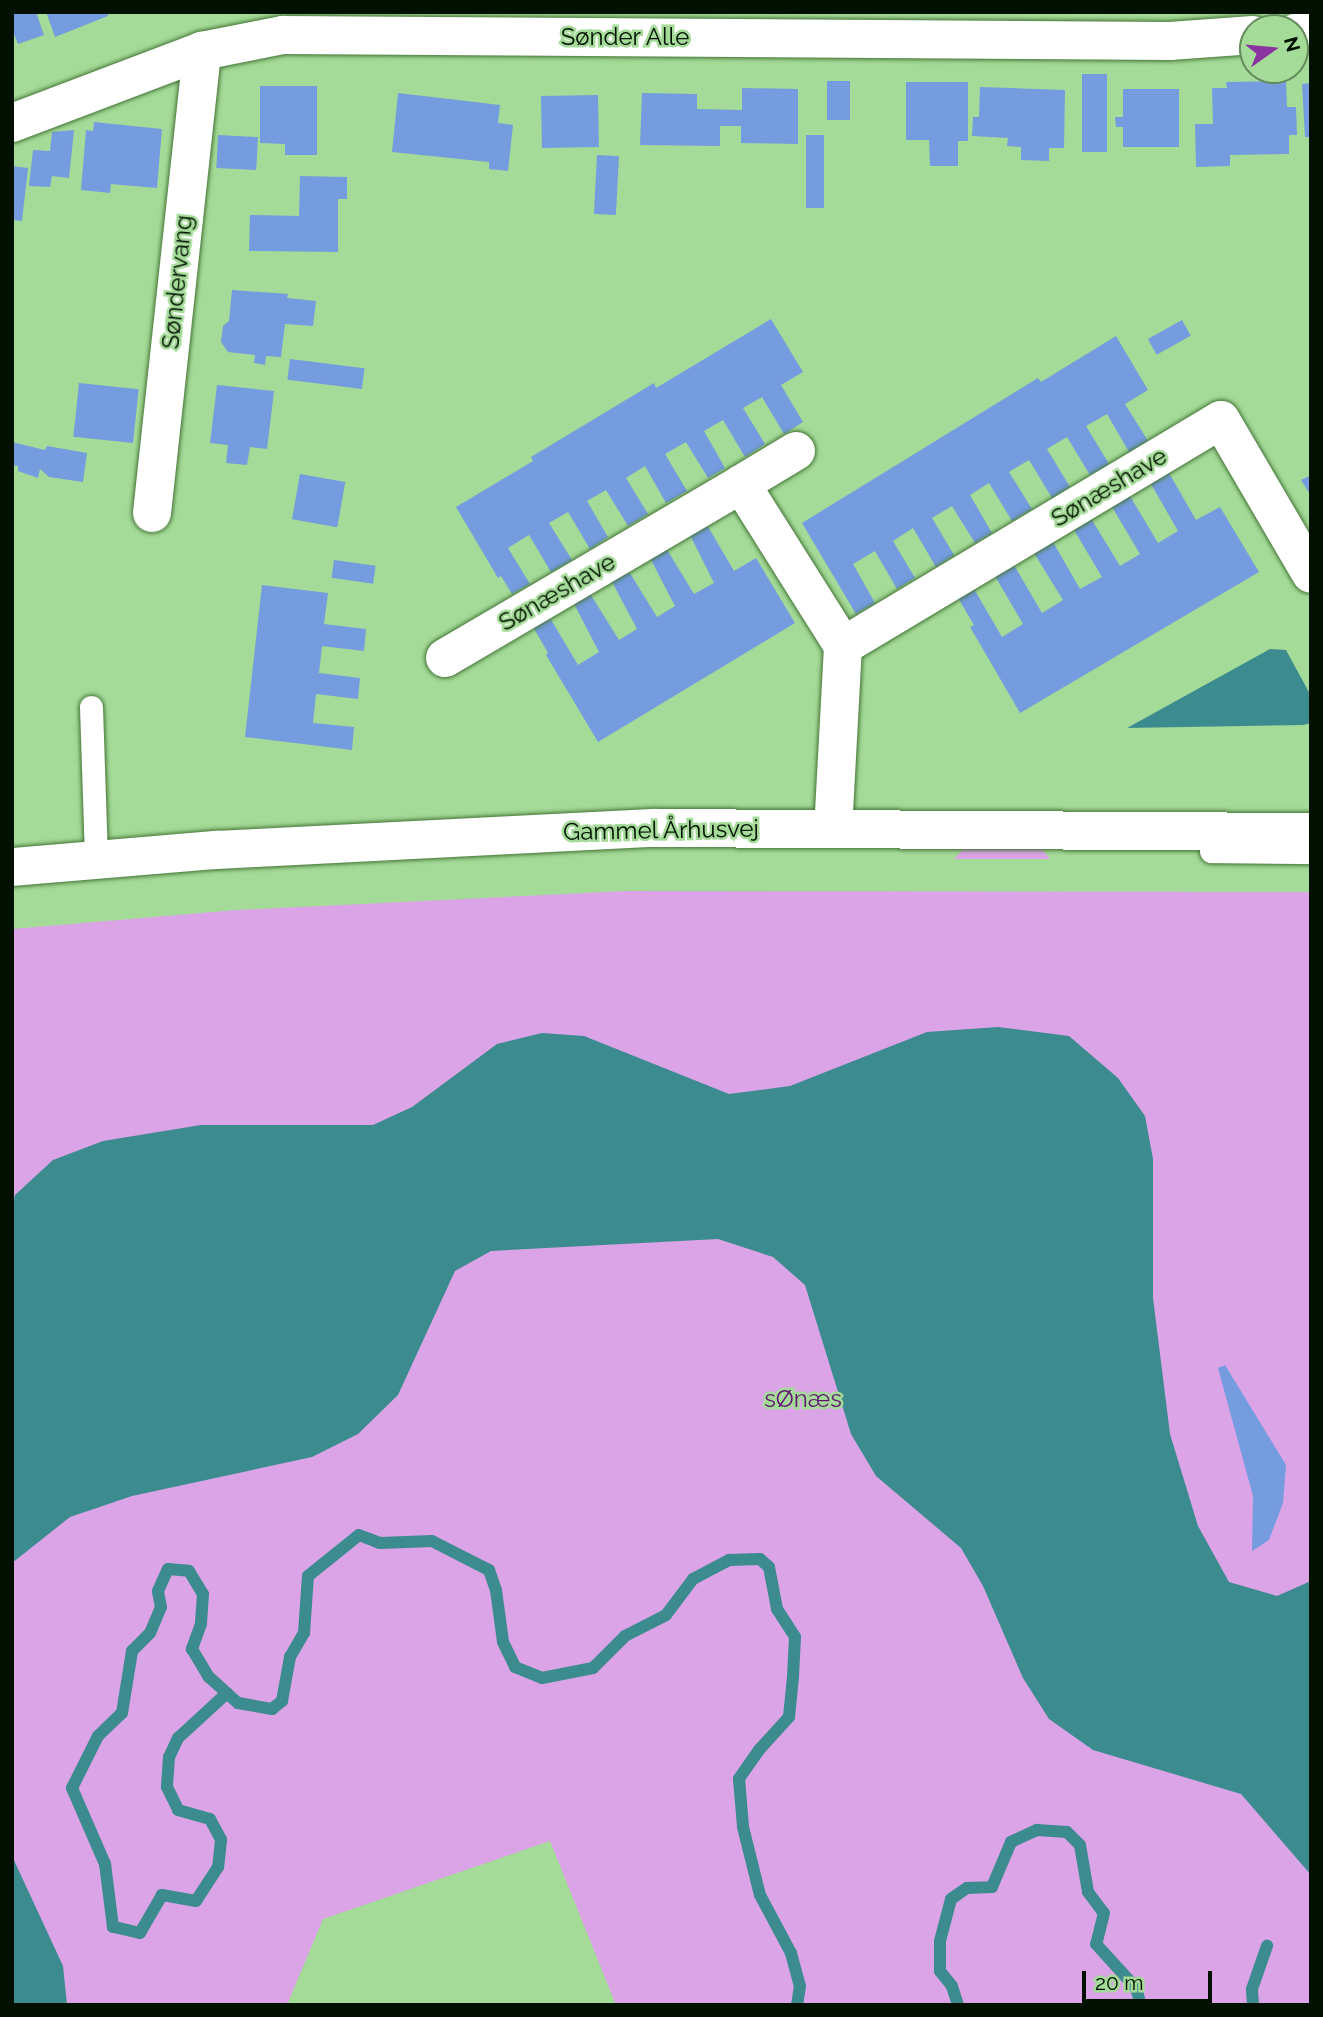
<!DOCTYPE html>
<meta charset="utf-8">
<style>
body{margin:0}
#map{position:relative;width:1323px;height:2017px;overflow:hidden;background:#a5db98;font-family:Raleway,sans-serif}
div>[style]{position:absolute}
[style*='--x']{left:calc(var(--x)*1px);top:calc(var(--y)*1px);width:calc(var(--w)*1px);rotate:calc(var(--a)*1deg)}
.green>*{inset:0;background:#daa4e7}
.water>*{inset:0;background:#3b8b8f}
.stream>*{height:12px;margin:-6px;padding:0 6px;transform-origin:6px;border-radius:6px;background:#3b8b8f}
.building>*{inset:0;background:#749cde;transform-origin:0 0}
.roads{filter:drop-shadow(0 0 2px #447537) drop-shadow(0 0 2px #447537)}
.lane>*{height:23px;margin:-11.5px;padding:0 11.5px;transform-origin:11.5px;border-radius:11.5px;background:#fff}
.street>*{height:38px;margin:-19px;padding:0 19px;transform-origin:19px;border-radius:19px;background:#fff}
.secondary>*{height:38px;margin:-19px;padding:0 19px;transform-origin:19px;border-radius:19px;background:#fff}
span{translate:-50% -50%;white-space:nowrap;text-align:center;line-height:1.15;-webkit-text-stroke:5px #a5db98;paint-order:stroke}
.street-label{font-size:24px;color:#011000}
.park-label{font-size:24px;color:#631474}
.frame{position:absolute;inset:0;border:14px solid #011000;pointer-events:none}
.north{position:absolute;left:1239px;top:14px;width:70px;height:70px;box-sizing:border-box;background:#a5db98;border:2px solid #638a5b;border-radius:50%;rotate:75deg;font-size:19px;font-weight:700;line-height:28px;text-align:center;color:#011000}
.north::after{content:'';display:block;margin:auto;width:24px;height:32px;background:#8a329f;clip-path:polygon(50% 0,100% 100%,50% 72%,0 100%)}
.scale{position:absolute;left:1082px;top:1971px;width:130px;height:32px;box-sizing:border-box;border:4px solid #011000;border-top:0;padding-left:9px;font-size:21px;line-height:24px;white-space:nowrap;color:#011000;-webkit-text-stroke:5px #a5db98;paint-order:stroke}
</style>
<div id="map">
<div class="green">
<div style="clip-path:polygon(1035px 840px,1050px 859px,954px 859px,971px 841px)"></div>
<div style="clip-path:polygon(627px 891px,1311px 892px,1311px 2005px,616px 2005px,550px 1841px,323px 1919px,287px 2005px,12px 2005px,12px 929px,237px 910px)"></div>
</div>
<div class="water">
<div style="clip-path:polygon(1270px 649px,1286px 650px,1311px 696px,1311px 723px,1303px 725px,1127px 728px)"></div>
<div style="clip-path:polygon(998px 1027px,1069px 1036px,1118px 1078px,1145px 1116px,1153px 1159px,1153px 1298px,1170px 1434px,1198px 1526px,1229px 1582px,1277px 1596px,1311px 1581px,1311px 1875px,1241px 1794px,1093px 1750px,1049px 1719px,1023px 1678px,983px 1586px,961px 1548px,876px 1476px,851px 1434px,805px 1285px,773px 1257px,718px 1239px,491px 1251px,455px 1271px,398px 1395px,358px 1434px,312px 1457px,132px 1496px,70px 1517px,12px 1563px,12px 1209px,15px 1195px,53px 1160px,103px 1141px,201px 1125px,373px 1125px,412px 1107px,497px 1044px,542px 1033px,584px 1036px,729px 1094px,790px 1086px,927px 1032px)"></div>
<div style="clip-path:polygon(12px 1856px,63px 1966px,67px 2005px,12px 2005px)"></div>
</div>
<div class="stream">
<div style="--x:227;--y:1693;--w:67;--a:137.4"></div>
<div style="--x:178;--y:1738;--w:21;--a:115"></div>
<div style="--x:169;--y:1757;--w:30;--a:94"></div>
<div style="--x:167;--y:1787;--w:25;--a:64"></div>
<div style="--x:178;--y:1810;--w:33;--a:16"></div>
<div style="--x:210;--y:1819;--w:24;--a:62"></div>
<div style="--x:221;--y:1840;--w:27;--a:96"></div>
<div style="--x:218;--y:1867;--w:40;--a:122.9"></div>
<div style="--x:196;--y:1901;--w:35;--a:-170"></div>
<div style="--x:162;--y:1895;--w:44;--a:120.1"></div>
<div style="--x:140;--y:1933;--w:28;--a:-167"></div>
<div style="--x:113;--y:1927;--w:64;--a:-97.2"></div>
<div style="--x:105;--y:1864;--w:83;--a:-113.5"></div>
<div style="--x:72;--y:1788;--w:58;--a:-63.4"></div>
<div style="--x:98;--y:1736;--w:33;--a:-44"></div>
<div style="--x:122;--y:1713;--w:63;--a:-80.8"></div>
<div style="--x:132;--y:1651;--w:25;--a:-45"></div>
<div style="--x:150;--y:1633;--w:28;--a:-67"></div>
<div style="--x:161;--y:1607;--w:16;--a:-101"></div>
<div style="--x:158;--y:1591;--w:24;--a:-66"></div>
<div style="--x:168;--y:1569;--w:21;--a:5"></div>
<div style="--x:189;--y:1571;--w:27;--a:59"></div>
<div style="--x:203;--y:1594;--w:30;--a:94"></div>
<div style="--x:201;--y:1624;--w:27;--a:110"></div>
<div style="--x:192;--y:1649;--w:33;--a:59"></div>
<div style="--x:209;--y:1677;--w:39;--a:42"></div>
<div style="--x:238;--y:1703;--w:35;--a:10"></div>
<div style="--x:272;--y:1709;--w:13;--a:-39"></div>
<div style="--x:282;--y:1701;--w:45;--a:-79.7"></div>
<div style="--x:290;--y:1657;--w:28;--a:-60"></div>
<div style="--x:304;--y:1633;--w:57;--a:-86"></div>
<div style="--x:308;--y:1576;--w:65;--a:-38.8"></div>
<div style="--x:359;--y:1535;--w:22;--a:21"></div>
<div style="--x:380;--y:1543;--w:52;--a:-2.2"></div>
<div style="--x:432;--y:1541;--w:64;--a:27"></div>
<div style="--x:489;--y:1570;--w:21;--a:71"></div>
<div style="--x:496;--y:1590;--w:52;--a:82.3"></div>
<div style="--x:503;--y:1642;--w:28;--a:64"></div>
<div style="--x:515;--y:1667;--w:29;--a:22"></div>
<div style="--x:542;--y:1678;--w:52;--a:-11.1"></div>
<div style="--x:593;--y:1668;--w:45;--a:-45"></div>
<div style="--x:625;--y:1636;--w:46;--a:-27.1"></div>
<div style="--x:666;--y:1615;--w:45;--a:-53.1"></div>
<div style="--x:693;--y:1579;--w:41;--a:-27.8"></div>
<div style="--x:729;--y:1560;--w:31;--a:-2"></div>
<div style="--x:760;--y:1559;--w:12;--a:42"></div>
<div style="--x:769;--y:1567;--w:43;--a:79.2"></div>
<div style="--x:777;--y:1609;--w:33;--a:57"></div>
<div style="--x:795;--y:1637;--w:40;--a:92.9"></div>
<div style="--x:793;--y:1677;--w:40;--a:95.7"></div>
<div style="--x:789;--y:1717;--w:45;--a:132.3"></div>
<div style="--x:759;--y:1750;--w:35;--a:125"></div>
<div style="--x:739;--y:1779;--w:48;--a:85.2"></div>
<div style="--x:743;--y:1827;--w:70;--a:76"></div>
<div style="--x:760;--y:1895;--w:66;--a:61.9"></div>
<div style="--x:791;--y:1953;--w:34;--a:75"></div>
<div style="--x:800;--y:1986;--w:19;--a:99"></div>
<div style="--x:958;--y:2005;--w:20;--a:-108"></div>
<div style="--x:952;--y:1986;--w:19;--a:-129"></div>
<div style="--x:940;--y:1971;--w:30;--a:-90"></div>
<div style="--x:940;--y:1941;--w:43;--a:-75.3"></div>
<div style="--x:951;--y:1899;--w:19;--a:-35"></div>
<div style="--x:967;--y:1888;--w:25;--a:-2"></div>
<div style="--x:992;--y:1887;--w:49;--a:-67.1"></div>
<div style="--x:1011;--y:1842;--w:29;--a:-25"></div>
<div style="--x:1037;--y:1830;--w:30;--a:4"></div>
<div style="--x:1067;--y:1832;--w:18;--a:45"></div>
<div style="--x:1080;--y:1845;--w:48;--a:80.3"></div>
<div style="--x:1088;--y:1892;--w:26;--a:53"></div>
<div style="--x:1104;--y:1913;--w:32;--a:104"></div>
<div style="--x:1096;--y:1944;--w:59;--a:47.7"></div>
<div style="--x:1136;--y:1988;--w:18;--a:74"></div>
<div style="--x:1253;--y:2005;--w:16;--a:-94"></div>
<div style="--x:1252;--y:1989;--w:46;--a:-70.8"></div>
</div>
<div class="building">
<div style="clip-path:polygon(12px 12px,36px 12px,44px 35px,18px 44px,12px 29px)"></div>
<div style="clip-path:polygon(46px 12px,107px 12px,108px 16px,55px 37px)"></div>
<div style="left:1082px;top:74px;width:25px;height:78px"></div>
<div style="left:827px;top:81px;width:23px;height:39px"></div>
<div style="clip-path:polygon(1286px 81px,1287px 107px,1296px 107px,1297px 135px,1289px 135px,1289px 154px,1230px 155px,1230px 166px,1196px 167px,1195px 124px,1213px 124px,1212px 88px,1227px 88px,1226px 82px)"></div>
<div style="clip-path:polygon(906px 82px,968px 82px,968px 141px,958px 141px,958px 166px,930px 166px,929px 140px,906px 140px)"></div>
<div style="clip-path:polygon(1311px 83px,1311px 137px,1305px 137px,1302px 84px)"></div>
<div style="clip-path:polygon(260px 86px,317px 86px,317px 155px,285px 155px,285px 144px,260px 143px)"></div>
<div style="clip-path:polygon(980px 87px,1065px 90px,1064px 148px,1049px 148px,1049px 161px,1021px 160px,1021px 147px,1007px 146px,1008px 138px,972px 136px,973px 117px,979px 117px)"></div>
<div style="clip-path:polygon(742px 88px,798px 89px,798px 144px,741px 143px,741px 126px,720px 126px,720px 146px,640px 145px,642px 93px,697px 94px,697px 109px,742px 110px)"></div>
<div style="clip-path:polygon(1123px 89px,1179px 89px,1179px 147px,1123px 147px,1123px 127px,1116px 127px,1115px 117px,1123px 117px)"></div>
<div style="clip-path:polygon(398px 93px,500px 105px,498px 123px,513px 125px,508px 171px,489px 169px,489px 162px,392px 152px)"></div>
<div style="left:598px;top:95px;width:52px;height:57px;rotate:89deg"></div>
<div style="clip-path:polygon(94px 122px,162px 129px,157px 188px,111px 184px,110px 193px,81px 190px,86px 130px,93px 131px)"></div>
<div style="clip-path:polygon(74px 130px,69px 178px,52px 176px,50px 187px,29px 186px,33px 150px,50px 151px,52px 132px)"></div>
<div style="left:218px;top:135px;width:40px;height:33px;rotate:3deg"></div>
<div style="left:806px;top:135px;width:18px;height:73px"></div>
<div style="left:597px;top:155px;width:22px;height:59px;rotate:3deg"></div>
<div style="clip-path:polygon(12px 166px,28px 168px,22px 221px,12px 220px)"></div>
<div style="clip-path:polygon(300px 176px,347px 177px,347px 199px,338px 199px,338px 252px,249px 251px,250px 215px,299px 216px)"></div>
<div style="clip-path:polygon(232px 290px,288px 294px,287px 298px,316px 301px,313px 326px,285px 324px,281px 357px,266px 356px,265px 365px,254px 363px,255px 355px,228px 352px,221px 342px,223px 326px,229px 321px)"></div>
<div style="clip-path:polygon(771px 319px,803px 372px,781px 385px,803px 422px,784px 434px,762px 397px,743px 408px,765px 444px,745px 457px,723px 420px,704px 431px,725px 468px,708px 478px,686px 442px,665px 454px,687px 491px,666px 503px,645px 466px,626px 478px,648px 514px,628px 526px,606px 490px,587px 501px,608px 537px,590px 549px,568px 512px,549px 523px,572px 560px,551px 572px,529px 535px,508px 548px,530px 584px,512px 594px,501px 576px,498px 578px,456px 507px,533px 461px,531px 457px,654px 383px,656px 388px)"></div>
<div style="left:1182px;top:320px;width:18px;height:39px;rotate:61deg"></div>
<div style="clip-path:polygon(1116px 336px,1148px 390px,1125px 404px,1148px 441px,1129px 452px,1107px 414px,1086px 426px,1109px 464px,1090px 475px,1067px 437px,1047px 449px,1070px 487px,1052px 498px,1029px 460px,1009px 472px,1032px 509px,1012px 521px,989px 483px,970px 495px,992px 533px,975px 543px,952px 506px,932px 518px,954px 555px,936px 567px,913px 528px,893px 541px,915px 578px,897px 589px,875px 551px,853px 564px,875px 603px,856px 614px,802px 523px,1038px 378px,1041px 382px)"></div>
<div style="left:290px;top:359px;width:75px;height:21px;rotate:7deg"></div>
<div style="left:79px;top:383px;width:60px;height:54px;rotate:6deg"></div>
<div style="clip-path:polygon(217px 385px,274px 391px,267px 449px,250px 447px,247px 465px,226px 463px,228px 445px,210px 443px)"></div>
<div style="clip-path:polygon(12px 442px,45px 450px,47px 446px,87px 453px,83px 482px,49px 477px,40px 469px,38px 478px,18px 471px,18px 466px,12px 465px)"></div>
<div style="clip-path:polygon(1169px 473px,1196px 520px,1220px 507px,1259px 572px,1020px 713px,970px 627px,974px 625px,958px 598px,974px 589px,1002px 637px,1023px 624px,995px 576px,1014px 565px,1042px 613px,1063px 600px,1034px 553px,1053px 542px,1080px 589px,1102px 577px,1074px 530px,1092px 520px,1120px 566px,1140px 554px,1112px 507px,1130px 496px,1158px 543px,1178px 531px,1151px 484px)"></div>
<div style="left:300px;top:474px;width:46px;height:46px;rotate:10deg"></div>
<div style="clip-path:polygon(1311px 475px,1311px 496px,1301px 480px)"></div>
<div style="clip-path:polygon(707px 525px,734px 571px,756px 558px,795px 623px,598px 742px,546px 655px,548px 653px,533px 627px,550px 618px,578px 665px,599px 652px,573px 602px,589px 592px,619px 640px,637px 629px,611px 580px,628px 570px,657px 617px,675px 606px,650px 558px,666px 548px,694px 594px,714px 583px,690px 535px)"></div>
<div style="left:334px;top:560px;width:42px;height:18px;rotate:8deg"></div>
<div style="clip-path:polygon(262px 585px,328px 593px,324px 624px,366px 629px,364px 651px,322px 646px,319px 673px,360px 678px,358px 699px,316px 694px,313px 723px,354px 727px,352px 750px,245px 737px)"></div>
<div style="clip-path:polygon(1225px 1365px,1286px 1465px,1283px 1503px,1269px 1540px,1252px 1551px,1253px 1496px,1218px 1368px)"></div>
</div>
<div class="roads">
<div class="lane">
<div style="--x:91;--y:707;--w:152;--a:88.1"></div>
<div style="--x:1211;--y:851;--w:100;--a:0.6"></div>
</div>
<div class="street">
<div style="--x:1295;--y:33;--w:16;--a:-4"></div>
<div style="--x:12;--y:123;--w:203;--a:-20.8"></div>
<div style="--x:202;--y:51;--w:83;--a:-11.2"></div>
<div style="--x:283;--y:35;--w:887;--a:0.39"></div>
<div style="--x:1170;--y:41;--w:83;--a:-4.1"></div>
<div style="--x:796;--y:451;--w:64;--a:149"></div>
<div style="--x:741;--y:484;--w:191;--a:57.8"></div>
<div style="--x:843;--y:646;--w:183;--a:93.1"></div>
<div style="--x:152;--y:513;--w:465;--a:-83.8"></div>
<div style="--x:843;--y:646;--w:440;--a:-30.9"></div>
<div style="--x:1221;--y:420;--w:178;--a:59.7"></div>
<div style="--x:445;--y:658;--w:343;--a:-30.4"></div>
</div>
<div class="secondary">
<div style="--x:12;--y:867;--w:205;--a:-4.8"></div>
<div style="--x:216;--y:850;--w:438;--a:-2.9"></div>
<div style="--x:653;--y:828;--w:658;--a:0.35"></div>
</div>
</div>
<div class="street-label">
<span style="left:625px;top:37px">Sønder Alle</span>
<span style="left:177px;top:282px;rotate:-84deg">Søndervang</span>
<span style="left:1109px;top:487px;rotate:-31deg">Sønæshave</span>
<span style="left:557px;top:592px;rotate:-30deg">Sønæshave</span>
<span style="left:661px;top:830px;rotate:-1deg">Gammel Århusvej</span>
</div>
<div class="park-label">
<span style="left:803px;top:1399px">sØnæs</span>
</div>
<div class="frame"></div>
<div class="north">N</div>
<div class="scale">20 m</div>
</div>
